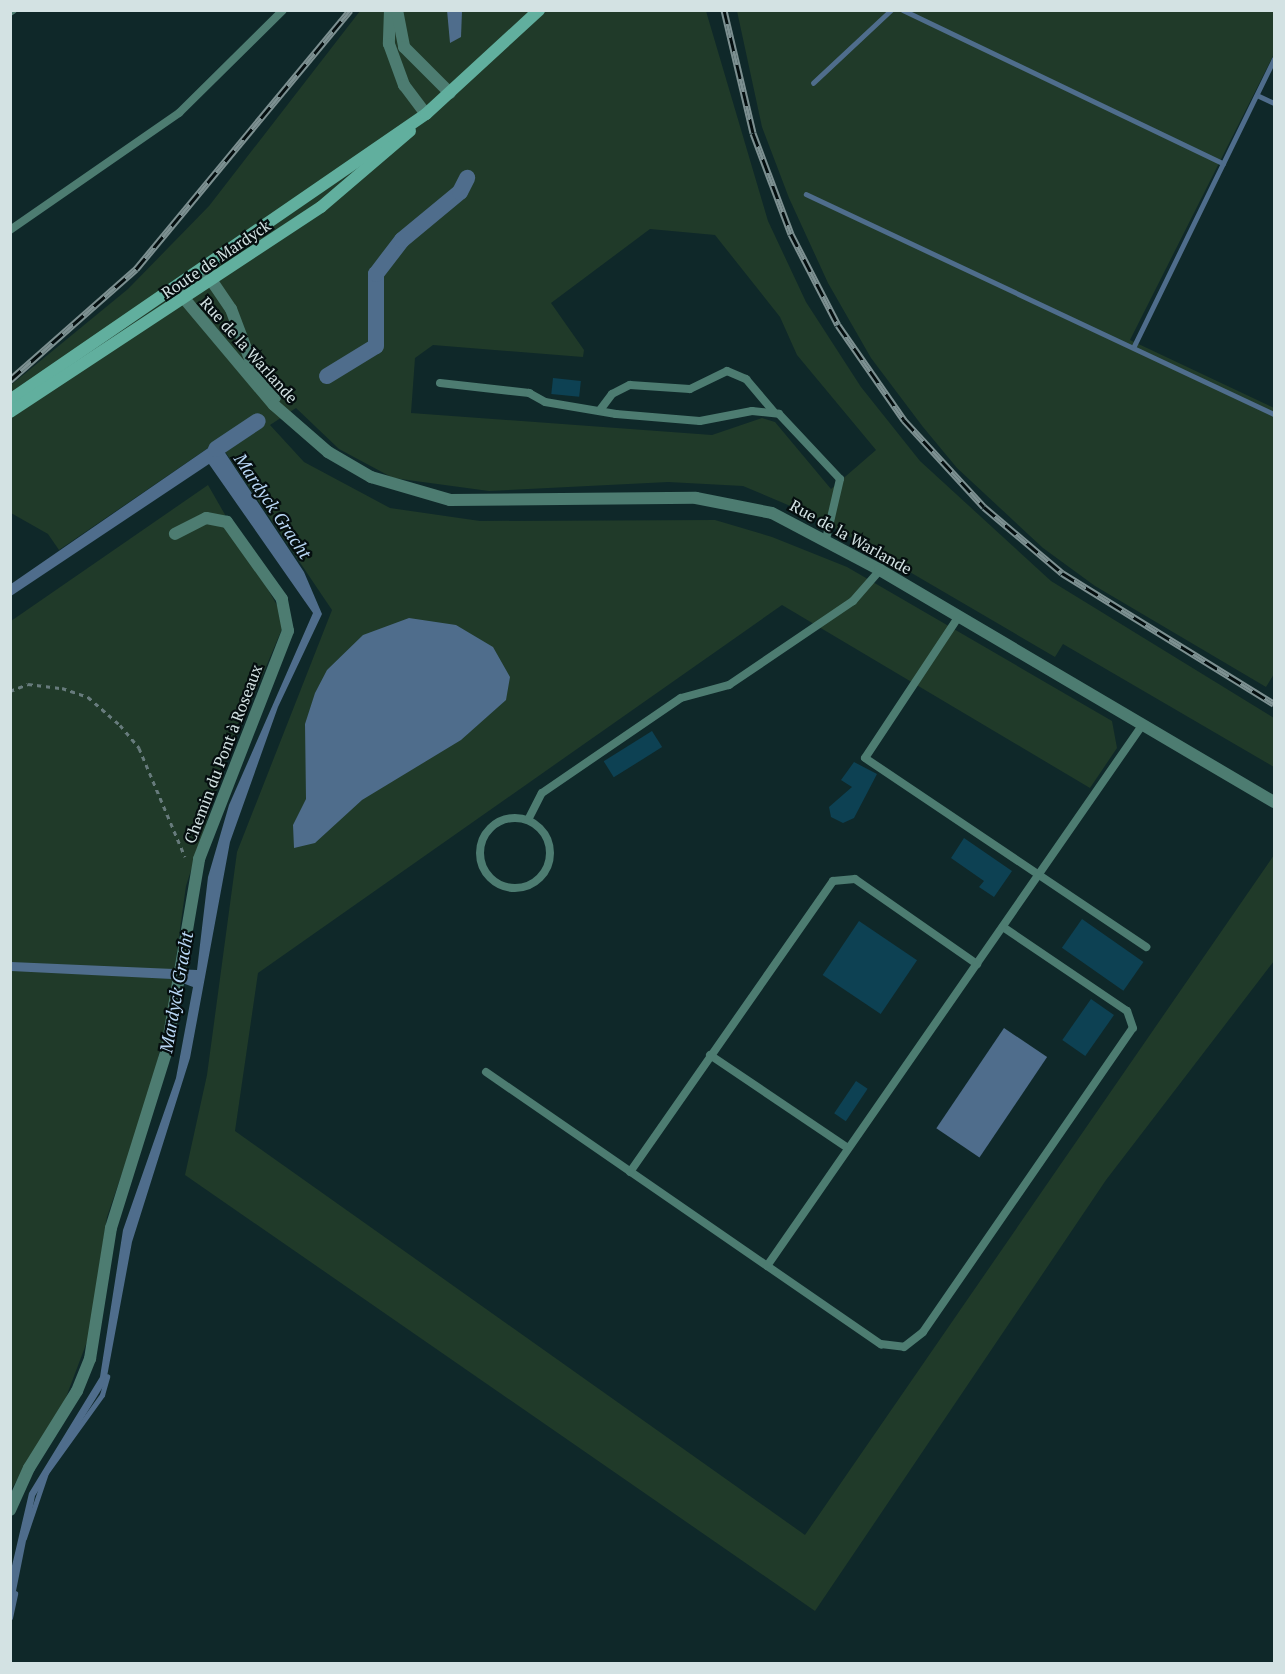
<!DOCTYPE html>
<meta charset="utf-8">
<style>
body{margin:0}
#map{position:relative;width:1285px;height:1674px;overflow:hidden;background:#0f2829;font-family:"PT Serif",serif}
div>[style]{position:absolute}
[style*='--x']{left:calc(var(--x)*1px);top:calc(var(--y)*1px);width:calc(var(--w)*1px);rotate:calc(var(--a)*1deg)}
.green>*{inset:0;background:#203a29}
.water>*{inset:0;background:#4f6d8c;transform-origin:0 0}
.stream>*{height:4.5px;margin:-2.25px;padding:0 2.25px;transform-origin:2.25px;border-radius:2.25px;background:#4f6d8c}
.canal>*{height:16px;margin:-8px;padding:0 8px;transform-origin:8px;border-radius:8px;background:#4f6d8c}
.building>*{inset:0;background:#0d4153;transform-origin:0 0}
.path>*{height:3px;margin-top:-1.5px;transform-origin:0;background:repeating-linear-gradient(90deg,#677b7c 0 4.5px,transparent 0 9px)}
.lane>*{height:8px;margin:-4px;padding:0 4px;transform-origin:4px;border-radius:4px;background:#4d7c71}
.lane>.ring{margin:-4px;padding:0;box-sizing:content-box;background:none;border:8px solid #4d7c71;border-radius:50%}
.street>*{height:12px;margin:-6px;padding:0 6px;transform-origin:6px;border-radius:6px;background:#4d7c71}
.secondary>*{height:12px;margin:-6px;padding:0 6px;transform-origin:6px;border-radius:6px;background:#61af9e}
.rail>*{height:7px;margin-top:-3.5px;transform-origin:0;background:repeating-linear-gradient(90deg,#050e0f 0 14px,#7d9091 0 28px);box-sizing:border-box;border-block:2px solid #7d9091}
span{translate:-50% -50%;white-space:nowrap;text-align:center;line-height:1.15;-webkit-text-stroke:4.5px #050e0f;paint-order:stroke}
.street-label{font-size:16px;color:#d3e2e3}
.water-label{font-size:18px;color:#b9d7f6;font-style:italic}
.frame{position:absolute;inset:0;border:12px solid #d3e2e3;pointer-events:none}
</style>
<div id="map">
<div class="green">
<div style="clip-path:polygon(evenodd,360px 11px,706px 11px,768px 221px,806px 302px,861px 387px,920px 461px,1051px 581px,1274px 718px,1274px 767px,1063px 644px,1055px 657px,814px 516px,743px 486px,668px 482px,489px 491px,393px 478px,339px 449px,296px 408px,270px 425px,304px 462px,390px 508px,480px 521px,715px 520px,772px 537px,847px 567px,1112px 721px,1117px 748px,1090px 788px,782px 605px,258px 973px,235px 1131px,805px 1535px,1274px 855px,1274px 961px,1106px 1180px,815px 1611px,185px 1175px,207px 1075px,237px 852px,332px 610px,224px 450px,245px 438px,238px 441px,230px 433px,59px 550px,48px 534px,11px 513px,11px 385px,128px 289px,209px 206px,360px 11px,650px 229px,715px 235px,780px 317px,797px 355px,876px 450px,831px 489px,775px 422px,762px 418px,712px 435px,411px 413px,415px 358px,433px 345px,583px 357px,584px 350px,551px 303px,650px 229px)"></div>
<div style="clip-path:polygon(737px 11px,1274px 11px,1274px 54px,1130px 340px,1274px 408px,1274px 674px,1266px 687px,1095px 586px,1043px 548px,957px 468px,923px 427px,871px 358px,828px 283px,789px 198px,762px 127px)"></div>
<div style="clip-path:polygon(208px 485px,278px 607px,282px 629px,225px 764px,186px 886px,169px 1008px,152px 1086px,107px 1217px,88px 1339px,65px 1400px,11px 1490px,11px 621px)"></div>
</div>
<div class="water">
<div style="clip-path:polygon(447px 10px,462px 11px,461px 37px,450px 43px)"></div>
<div style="clip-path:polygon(230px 433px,238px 441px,224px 451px,304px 572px,322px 614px,278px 707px,230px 842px,190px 1058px,132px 1242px,106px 1382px,35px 1496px,11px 1616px,11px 1570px,29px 1493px,100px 1377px,123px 1230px,176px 1078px,193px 987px,172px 979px,11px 971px,11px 962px,197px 970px,208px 877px,229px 805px,313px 613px,209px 464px,11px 596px,11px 584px)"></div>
<div style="clip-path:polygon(409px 618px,456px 625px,493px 647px,510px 677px,506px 700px,461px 740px,362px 800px,315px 843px,294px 848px,293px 825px,306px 799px,305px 724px,315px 693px,327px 670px,363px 635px)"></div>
<div style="left:1004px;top:1028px;width:52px;height:121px;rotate:34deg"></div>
</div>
<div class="stream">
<div style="--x:903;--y:10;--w:355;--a:25.6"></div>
<div style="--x:813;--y:83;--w:107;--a:-43.1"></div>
<div style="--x:1257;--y:95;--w:19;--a:25"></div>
<div style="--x:806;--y:194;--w:517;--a:25.18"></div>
<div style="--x:1134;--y:346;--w:319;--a:-64"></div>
<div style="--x:24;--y:1538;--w:69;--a:-71.3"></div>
<div style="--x:46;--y:1473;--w:96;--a:-54.3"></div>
<div style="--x:102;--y:1395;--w:19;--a:-74"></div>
<div style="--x:10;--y:1618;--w:25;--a:-78"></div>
</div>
<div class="canal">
<div style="--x:327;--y:376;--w:57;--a:-31.5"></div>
<div style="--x:376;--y:346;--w:72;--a:-90"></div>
<div style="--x:376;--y:274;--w:43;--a:-52.6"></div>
<div style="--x:402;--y:240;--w:75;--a:-39.6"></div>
<div style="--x:460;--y:192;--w:16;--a:-63"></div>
<div style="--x:216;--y:449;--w:50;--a:-33.7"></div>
</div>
<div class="building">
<div style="left:553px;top:378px;width:28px;height:16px;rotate:6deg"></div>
<div style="left:652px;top:731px;width:19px;height:57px;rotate:58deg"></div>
<div style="clip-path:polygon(854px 762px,877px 774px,854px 818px,843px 823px,831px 817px,829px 807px,852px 787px,841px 780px)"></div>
<div style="clip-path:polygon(964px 838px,1012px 871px,994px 897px,979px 887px,984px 881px,951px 858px)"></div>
<div style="left:1082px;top:919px;width:75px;height:35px;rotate:35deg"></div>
<div style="left:859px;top:921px;width:70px;height:65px;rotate:34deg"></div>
<div style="left:1091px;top:999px;width:28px;height:50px;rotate:35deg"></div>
<div style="left:856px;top:1081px;width:14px;height:39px;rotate:34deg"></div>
</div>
<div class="path">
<div style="--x:10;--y:691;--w:19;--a:-21"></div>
<div style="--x:28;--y:684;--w:34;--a:7"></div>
<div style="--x:62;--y:688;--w:28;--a:19"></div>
<div style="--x:88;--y:697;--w:43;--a:41.2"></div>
<div style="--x:120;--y:725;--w:30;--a:50"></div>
<div style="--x:139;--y:748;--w:118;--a:67.1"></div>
</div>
<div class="lane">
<div style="--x:10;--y:12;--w:4;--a:-34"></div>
<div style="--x:10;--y:230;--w:206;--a:-34.7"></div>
<div style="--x:179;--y:113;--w:146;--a:-44.7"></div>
<div style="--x:440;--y:383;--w:90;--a:6.4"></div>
<div style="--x:529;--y:393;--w:18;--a:29"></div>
<div style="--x:545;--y:402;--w:72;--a:9.6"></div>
<div style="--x:616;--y:414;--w:84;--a:4.8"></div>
<div style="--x:700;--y:421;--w:53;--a:-10.9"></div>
<div style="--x:752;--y:411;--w:27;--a:6"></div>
<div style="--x:779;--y:414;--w:89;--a:46.8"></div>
<div style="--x:840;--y:479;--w:62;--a:103.1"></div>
<div style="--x:600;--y:410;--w:20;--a:-53"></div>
<div style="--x:612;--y:394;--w:20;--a:-27"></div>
<div style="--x:630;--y:385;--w:60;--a:3.8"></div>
<div style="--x:690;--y:389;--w:41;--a:-25.9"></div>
<div style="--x:727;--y:371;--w:21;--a:23"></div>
<div style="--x:746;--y:379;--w:43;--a:49.7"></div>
<div style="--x:959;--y:616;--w:170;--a:123.5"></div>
<div style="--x:865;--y:758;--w:339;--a:33.9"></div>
<div class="ring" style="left:480px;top:818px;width:62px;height:62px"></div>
<div style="--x:528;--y:820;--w:30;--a:-63"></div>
<div style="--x:542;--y:793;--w:168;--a:-34.4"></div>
<div style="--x:681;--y:698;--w:50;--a:-15.2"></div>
<div style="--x:729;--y:685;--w:150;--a:-34.1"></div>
<div style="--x:853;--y:601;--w:41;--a:-48.9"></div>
<div style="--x:710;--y:1055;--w:166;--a:34"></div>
<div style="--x:486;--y:1072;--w:480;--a:34.6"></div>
<div style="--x:881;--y:1344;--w:23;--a:7"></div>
<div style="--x:904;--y:1347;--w:24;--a:-38"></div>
<div style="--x:923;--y:1332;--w:369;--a:-55.4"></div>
<div style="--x:1133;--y:1028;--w:18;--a:-109"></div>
<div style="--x:1127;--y:1011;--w:150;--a:-145.9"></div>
<div style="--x:630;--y:1172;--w:355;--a:-55.1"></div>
<div style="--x:833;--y:881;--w:22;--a:-5"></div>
<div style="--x:855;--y:879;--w:149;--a:34.9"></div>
<div style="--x:767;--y:1266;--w:660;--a:-55.25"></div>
</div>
<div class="street">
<div style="--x:390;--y:10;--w:34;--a:92"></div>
<div style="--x:389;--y:44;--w:44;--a:69.9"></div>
<div style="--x:404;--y:85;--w:36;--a:53"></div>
<div style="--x:397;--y:10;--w:38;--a:79"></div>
<div style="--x:404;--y:47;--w:65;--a:45"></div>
<div style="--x:203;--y:268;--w:50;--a:55.7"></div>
<div style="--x:231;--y:309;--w:53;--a:69.2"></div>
<div style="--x:250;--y:359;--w:46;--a:57.3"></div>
<div style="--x:177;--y:290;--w:150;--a:49.9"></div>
<div style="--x:274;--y:405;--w:72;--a:41"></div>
<div style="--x:328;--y:452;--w:50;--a:30.2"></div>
<div style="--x:371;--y:477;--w:82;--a:16.2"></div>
<div style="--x:450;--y:500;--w:246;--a:-0.5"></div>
<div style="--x:696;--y:498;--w:77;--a:11.2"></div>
<div style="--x:772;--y:513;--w:122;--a:27.8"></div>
<div style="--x:880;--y:570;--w:457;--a:30.5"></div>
<div style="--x:10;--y:1510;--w:46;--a:-65.7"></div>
<div style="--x:29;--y:1468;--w:91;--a:-58.1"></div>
<div style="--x:77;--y:1391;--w:35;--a:-68"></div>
<div style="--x:90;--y:1359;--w:133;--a:-80.9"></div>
<div style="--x:111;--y:1228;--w:183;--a:-72.6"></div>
<div style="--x:166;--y:1053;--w:197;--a:-80.3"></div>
<div style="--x:199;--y:859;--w:245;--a:-68.7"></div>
<div style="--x:288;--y:631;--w:33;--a:-101"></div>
<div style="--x:282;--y:599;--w:95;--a:-125.5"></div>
<div style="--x:227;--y:522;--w:21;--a:-169"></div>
<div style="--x:206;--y:518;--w:35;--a:153"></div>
</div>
<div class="secondary">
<div style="--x:10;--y:400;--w:505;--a:-34.51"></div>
<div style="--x:426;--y:114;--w:154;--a:-42.6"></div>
<div style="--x:10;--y:412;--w:372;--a:-33.4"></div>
<div style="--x:321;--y:207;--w:117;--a:-40.5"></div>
</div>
<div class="rail">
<div style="--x:724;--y:10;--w:126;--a:76.7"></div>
<div style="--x:753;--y:133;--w:108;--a:69.4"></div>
<div style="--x:791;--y:234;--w:102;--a:62.7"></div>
<div style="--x:838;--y:325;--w:116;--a:55.2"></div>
<div style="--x:904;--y:420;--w:118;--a:47.4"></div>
<div style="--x:984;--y:507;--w:102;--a:40.2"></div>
<div style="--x:1062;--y:573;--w:249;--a:31.7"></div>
<div style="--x:10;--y:380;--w:168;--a:-41.4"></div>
<div style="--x:136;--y:269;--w:336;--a:-50.4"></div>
</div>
<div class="street-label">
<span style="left:216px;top:259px;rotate:-34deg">Route de Mardyck</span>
<span style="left:249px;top:350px;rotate:48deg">Rue de la Warlande</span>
<span style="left:851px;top:537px;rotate:29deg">Rue de la Warlande</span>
<span style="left:223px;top:754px;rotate:-69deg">Chemin du Pont à Roseaux</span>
</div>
<div class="water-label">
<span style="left:273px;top:506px;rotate:56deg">Mardyck Gracht</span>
<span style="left:176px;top:992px;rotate:-80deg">Mardyck Gracht</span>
</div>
<div class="frame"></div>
</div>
